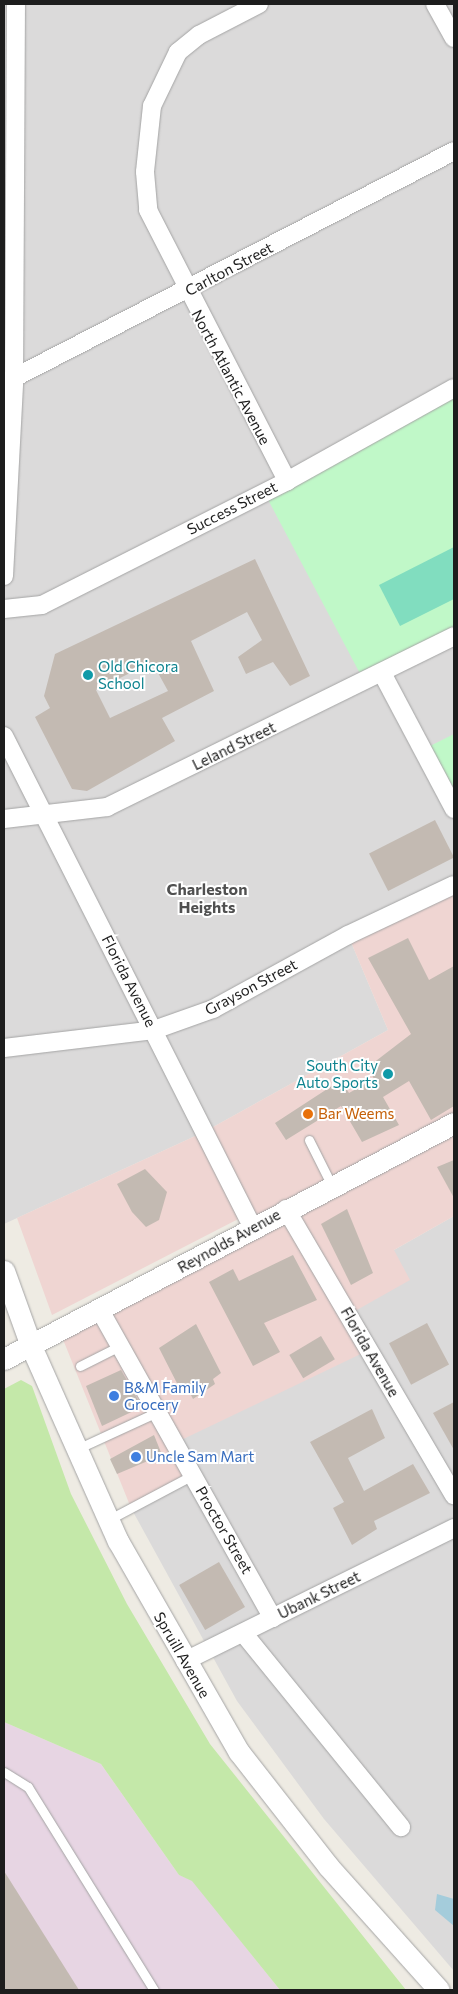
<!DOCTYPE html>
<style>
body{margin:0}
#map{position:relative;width:458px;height:1994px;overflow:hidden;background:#eeebe3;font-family:Commissioner,sans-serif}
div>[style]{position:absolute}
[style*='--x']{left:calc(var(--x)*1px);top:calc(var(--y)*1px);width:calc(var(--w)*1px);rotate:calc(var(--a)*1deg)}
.residential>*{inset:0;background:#dbdada}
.commercial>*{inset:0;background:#efd5d2}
.industrial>*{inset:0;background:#e7d5e3}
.grass>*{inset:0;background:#c4e8a9}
.park>*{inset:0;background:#c0f8c8}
.pitch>*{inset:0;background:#81ddbf}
.water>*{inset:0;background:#a4ccdb}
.building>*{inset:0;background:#c3bab2;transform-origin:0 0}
.roads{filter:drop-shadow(0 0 1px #a4a4a4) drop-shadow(0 0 1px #a4a4a4)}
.service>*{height:9px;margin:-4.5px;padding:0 4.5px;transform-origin:4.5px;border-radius:4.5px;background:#fff}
.minor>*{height:18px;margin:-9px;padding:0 9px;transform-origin:9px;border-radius:9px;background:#fff}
.tertiary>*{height:21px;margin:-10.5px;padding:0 10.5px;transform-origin:10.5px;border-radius:10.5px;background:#fff}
.dots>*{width:14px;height:14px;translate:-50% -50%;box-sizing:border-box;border:2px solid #fff;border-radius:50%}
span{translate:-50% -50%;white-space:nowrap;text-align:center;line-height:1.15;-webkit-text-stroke:4px #fff;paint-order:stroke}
.street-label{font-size:15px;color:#1d1d1d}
.culture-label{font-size:15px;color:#0d838f}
.left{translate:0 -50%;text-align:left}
.right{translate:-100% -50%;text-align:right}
.food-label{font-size:15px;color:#c56008}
.shop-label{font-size:15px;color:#366cbe}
.neighbourhood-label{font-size:16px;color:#505050;font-weight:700}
.frame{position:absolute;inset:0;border:5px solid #1d1d1d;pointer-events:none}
</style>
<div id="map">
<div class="residential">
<div style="clip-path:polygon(4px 4px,454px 4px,454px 885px,348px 935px,388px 1030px,204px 1132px,4px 1224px)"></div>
<div style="clip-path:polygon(454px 1216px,454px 1971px,324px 1819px,237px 1701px,131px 1508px,175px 1443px,348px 1315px,394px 1250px)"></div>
</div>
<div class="commercial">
<div style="clip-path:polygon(454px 885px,454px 1216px,394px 1250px,410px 1280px,348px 1315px,369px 1350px,175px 1443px,193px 1475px,131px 1508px,60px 1332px,252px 1226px,246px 1215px,52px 1315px,17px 1218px,204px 1132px,388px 1030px,348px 935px)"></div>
</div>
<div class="industrial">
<div style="clip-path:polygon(4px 1722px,101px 1764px,179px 1875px,192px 1880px,280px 1990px,4px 1990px)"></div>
</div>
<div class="grass">
<div style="clip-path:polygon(21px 1380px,32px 1386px,71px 1494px,127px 1604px,210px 1744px,406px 1990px,280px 1990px,192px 1881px,179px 1875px,101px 1764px,4px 1722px,4px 1389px)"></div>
</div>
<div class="park">
<div style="clip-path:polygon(454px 391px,454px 636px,365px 683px,264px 492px)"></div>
<div style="clip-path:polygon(454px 734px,454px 789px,430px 746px)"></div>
</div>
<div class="pitch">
<div style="clip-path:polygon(454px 547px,454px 599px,400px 626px,379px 585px)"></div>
</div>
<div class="water">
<div style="clip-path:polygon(437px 1894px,454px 1899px,454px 1926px,435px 1910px)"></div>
</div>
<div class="building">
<div style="clip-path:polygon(evenodd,255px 559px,310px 676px,290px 686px,273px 662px,246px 674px,238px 657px,262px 640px,247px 612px,191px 641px,214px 691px,162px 718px,175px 741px,87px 791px,72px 789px,35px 717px,50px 708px,44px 696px,55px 654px,255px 559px,152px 662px,168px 691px,110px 718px,96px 690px,152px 662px)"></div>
<div style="left:435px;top:820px;width:42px;height:74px;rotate:63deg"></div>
<div style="clip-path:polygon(408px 938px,429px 980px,454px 966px,454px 1106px,431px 1120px,409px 1081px,383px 1097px,399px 1125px,362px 1142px,341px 1106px,286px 1140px,275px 1123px,341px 1080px,349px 1093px,374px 1079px,368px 1067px,411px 1034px,368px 958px)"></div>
<div style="clip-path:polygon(454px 1160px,454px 1198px,437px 1167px)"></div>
<div style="clip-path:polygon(145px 1169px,167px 1192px,159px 1220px,146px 1227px,132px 1212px,117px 1184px)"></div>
<div style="clip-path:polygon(347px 1209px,373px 1273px,351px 1285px,321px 1224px)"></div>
<div style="clip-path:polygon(293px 1255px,317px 1300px,264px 1323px,280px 1352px,253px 1366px,209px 1282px,233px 1269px,239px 1281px)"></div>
<div style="left:427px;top:1323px;width:47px;height:43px;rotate:62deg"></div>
<div style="clip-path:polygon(196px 1324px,221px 1373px,213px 1379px,215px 1384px,193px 1399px,189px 1391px,182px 1393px,159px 1348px)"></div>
<div style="left:321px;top:1336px;width:27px;height:37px;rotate:59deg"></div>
<div style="clip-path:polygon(121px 1370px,142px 1407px,102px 1426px,86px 1386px)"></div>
<div style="clip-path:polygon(454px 1402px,454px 1450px,433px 1413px)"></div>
<div style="clip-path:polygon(372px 1409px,385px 1438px,348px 1458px,364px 1491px,413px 1464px,430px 1493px,374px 1521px,377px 1529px,352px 1545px,333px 1508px,344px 1502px,310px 1442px)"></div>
<div style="clip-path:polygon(154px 1435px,162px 1455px,117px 1474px,110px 1459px)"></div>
<div style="left:219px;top:1562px;width:52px;height:46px;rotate:60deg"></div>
<div style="clip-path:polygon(4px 1871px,79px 1990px,4px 1990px)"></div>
</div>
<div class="roads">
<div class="service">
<div style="--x:309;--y:1140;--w:51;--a:63.4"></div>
<div style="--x:80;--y:1366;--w:45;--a:-26.6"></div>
<div style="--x:77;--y:1449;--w:88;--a:-24.8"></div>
<div style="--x:108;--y:1520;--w:96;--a:-27.9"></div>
<div style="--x:4;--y:1772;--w:28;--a:32"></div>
<div style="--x:28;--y:1787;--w:239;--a:58.2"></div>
</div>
<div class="minor">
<div style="--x:259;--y:4;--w:68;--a:152.7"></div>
<div style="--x:199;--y:35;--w:27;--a:141"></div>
<div style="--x:178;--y:52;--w:60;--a:115.7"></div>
<div style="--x:152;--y:106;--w:66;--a:96.1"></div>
<div style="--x:145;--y:172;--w:38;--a:85"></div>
<div style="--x:148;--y:210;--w:305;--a:62.8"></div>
<div style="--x:435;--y:4;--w:39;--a:61"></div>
<div style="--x:4;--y:383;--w:506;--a:-27.27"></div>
<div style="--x:4;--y:576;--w:194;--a:-87"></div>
<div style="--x:14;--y:382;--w:378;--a:-89.7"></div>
<div style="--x:4;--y:609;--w:38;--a:-6"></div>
<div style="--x:42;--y:605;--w:275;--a:-26.8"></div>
<div style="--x:287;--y:481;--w:191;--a:-29.1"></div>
<div style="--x:382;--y:673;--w:154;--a:62.1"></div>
<div style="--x:4;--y:736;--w:549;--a:63.16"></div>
<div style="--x:4;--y:819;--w:104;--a:-6.6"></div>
<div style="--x:107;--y:807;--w:387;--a:-26.2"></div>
<div style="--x:4;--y:1048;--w:151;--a:-6.8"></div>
<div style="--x:154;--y:1030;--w:63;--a:-19.6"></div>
<div style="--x:213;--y:1009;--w:154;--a:-28.7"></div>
<div style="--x:348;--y:935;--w:117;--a:-25.3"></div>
<div style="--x:286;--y:1209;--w:332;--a:59.6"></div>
<div style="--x:101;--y:1312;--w:351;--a:60.7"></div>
<div style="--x:244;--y:1634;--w:249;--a:50.9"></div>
<div style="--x:185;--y:1661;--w:300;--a:-26.3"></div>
</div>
<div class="tertiary">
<div style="--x:4;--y:1271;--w:80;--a:70.2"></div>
<div style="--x:31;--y:1346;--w:214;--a:66"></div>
<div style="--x:118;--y:1541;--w:243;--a:60.2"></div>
<div style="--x:239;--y:1752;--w:145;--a:52"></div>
<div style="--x:328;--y:1866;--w:166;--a:48.2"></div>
<div style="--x:4;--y:1359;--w:508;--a:-27.67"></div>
</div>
</div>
<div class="dots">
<div style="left:88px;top:675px;background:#0f9aa8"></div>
<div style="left:388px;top:1074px;background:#0f9aa8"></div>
<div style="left:308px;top:1114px;background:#e8710a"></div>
<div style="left:114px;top:1396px;background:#3f7fe0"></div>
<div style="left:136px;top:1457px;background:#3f7fe0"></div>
</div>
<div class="street-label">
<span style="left:229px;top:269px;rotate:-28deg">Carlton Street</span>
<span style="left:231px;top:377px;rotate:62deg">North Atlantic Avenue</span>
<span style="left:232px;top:508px;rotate:-27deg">Success Street</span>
<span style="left:234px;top:746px;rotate:-26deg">Leland Street</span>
<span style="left:129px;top:981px;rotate:63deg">Florida Avenue</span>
<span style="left:251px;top:987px;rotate:-28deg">Grayson Street</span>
<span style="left:229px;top:1241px;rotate:-29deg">Reynolds Avenue</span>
<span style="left:370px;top:1352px;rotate:60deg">Florida Avenue</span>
<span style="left:224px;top:1530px;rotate:60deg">Proctor Street</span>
<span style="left:319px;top:1595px;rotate:-26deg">Ubank Street</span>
<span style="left:182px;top:1655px;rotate:60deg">Spruill Avenue</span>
</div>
<div class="culture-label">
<span class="left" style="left:98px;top:675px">Old Chicora<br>School</span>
<span class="right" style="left:378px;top:1074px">South City<br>Auto Sports</span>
</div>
<div class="food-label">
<span class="left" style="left:318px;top:1114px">Bar Weems</span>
</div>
<div class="shop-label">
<span class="left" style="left:124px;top:1396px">B&amp;M Family<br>Grocery</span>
<span class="left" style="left:146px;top:1457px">Uncle Sam Mart</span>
</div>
<div class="neighbourhood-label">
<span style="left:207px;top:898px">Charleston<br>Heights</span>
</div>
<div class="frame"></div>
</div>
